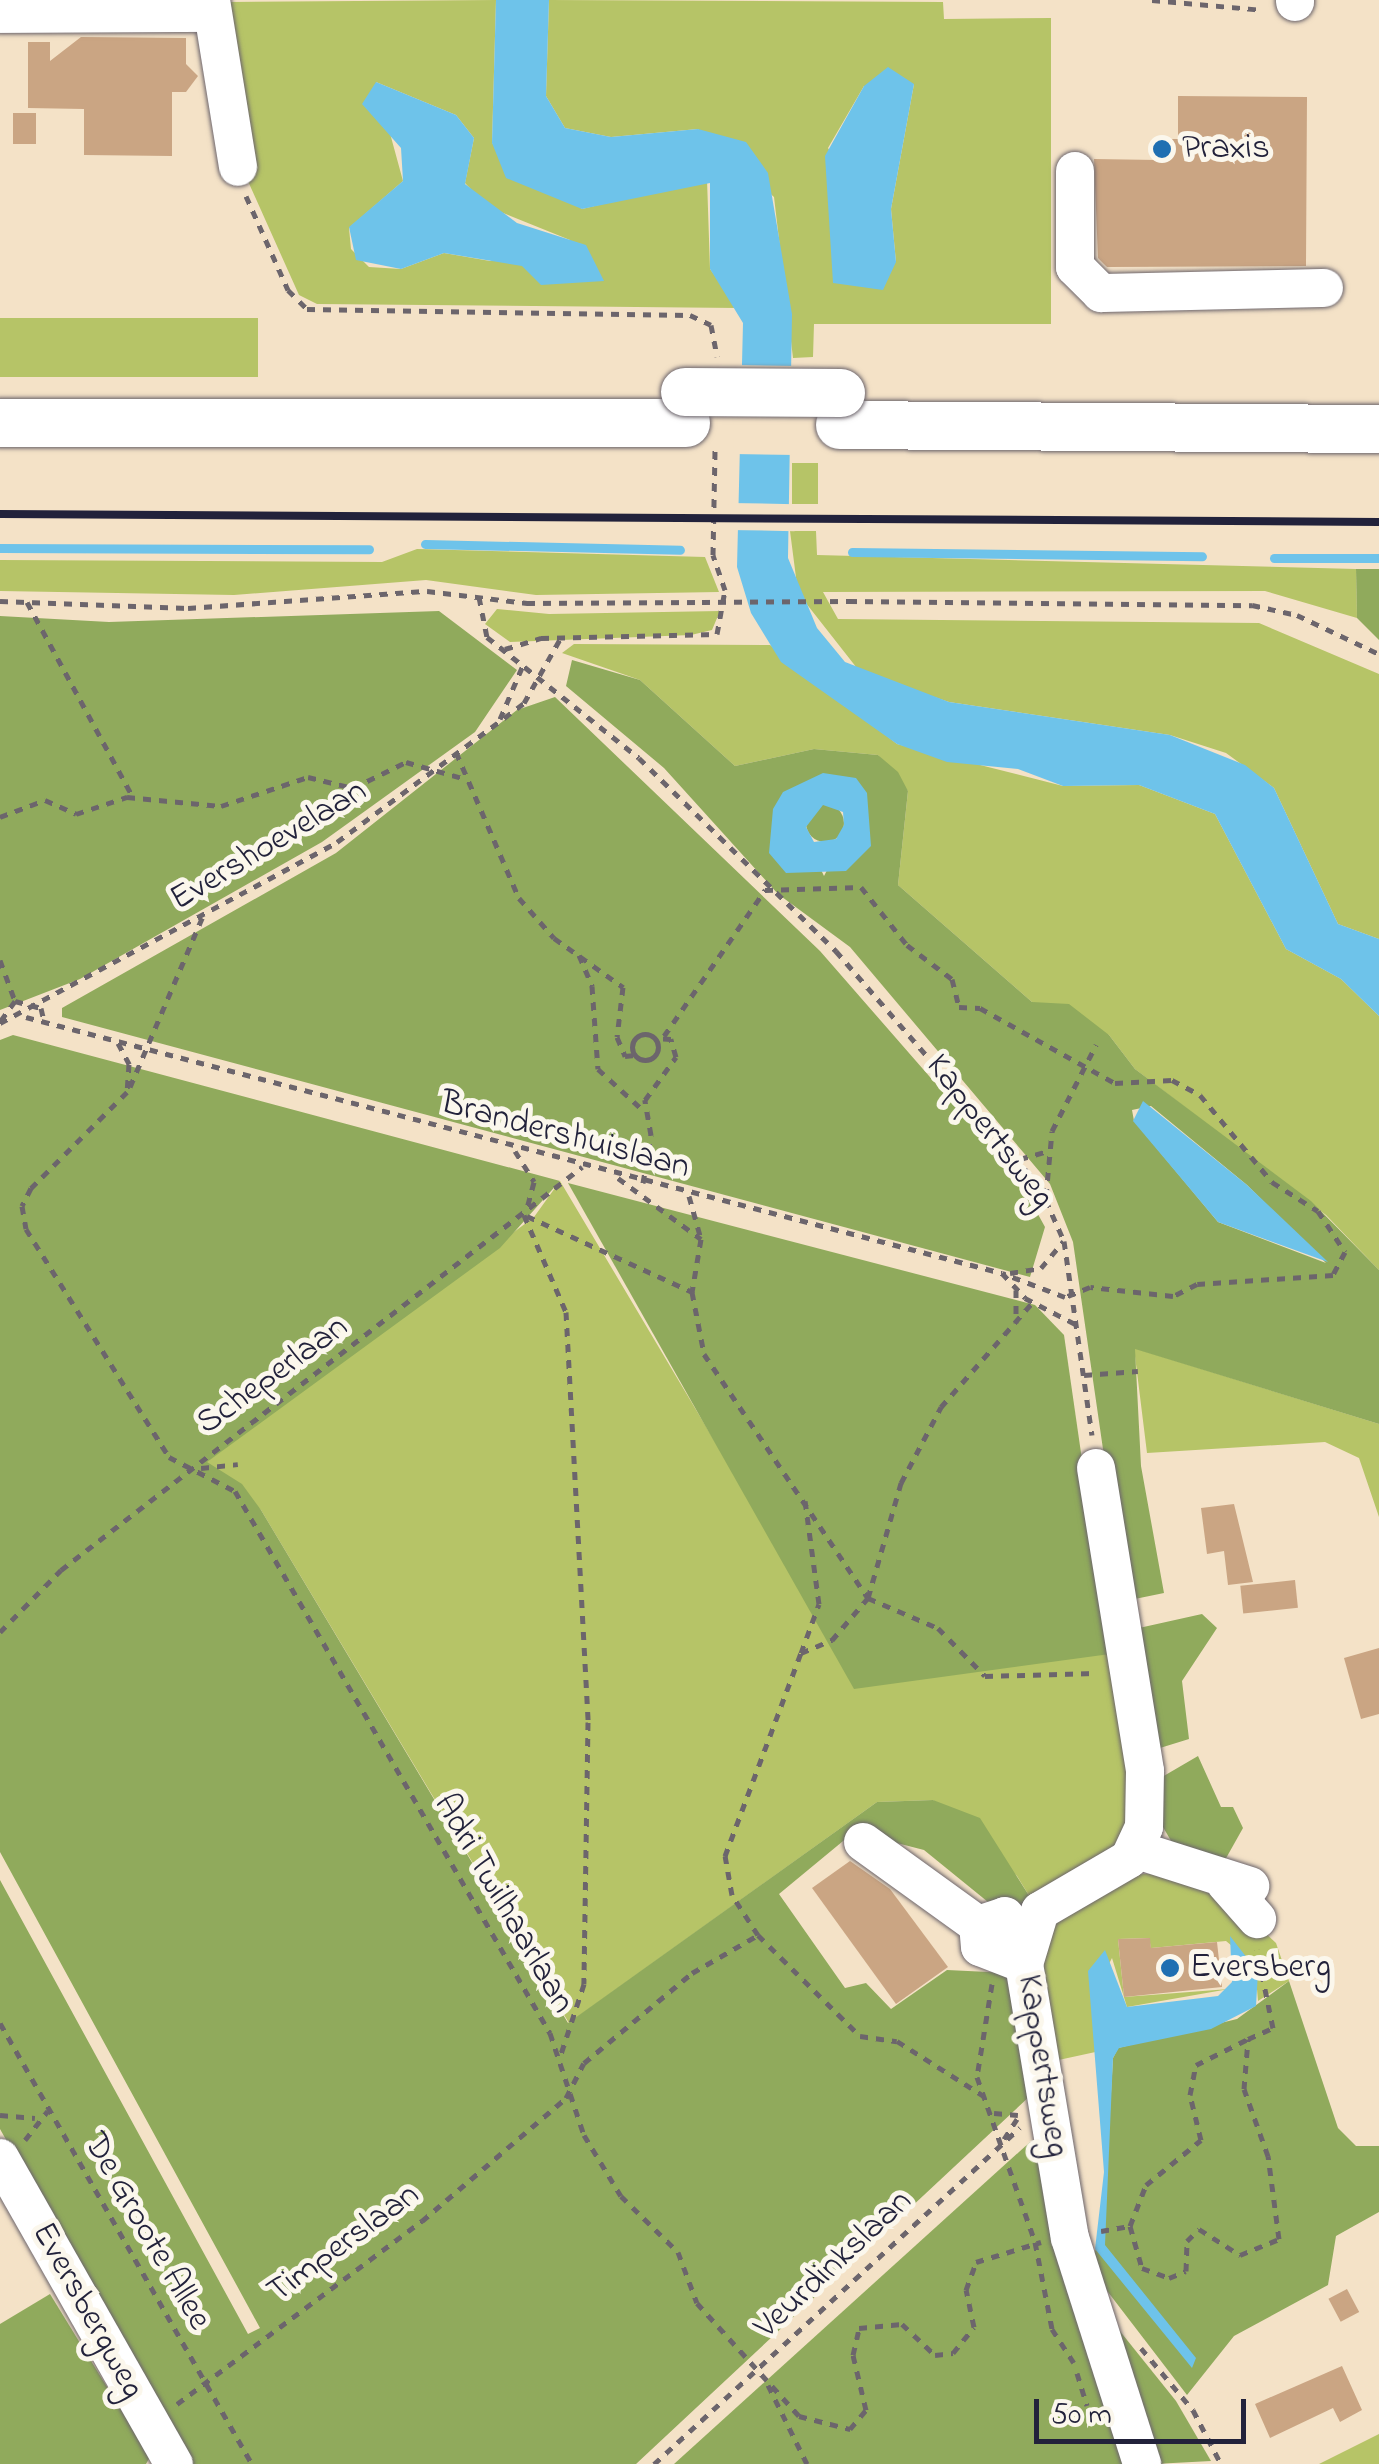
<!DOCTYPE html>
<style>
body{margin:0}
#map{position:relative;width:1379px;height:2464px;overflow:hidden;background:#f4e2c7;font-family:"Indie Flower",sans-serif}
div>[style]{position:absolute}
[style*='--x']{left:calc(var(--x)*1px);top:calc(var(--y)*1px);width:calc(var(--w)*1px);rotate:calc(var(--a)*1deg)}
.green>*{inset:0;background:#b6c467;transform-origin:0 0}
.forest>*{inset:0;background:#90aa5c}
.round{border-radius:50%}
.water>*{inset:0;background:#6ec3ea}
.pier>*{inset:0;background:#f4e2c7;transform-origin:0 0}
.stream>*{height:9px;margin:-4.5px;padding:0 4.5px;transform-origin:4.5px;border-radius:4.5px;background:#6ec3ea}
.building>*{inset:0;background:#caa583;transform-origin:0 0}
.path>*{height:5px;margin-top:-2.5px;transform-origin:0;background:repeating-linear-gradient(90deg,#6c656c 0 8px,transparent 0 16px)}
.path>.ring{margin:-2.5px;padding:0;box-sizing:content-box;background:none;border:5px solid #6c656c;border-radius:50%}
.roads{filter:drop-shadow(0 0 2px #6c656c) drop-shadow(0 0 2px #6c656c)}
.minor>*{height:38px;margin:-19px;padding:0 19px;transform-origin:19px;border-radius:19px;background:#fff}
.major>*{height:48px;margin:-24px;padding:0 24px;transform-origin:24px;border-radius:24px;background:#fff}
.rail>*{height:8px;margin:-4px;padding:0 4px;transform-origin:4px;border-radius:4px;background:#22223b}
.path-bridge>*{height:5px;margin-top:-2.5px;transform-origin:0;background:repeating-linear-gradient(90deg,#6c656c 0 8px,transparent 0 16px)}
.bridges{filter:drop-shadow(0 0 2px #6c656c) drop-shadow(0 0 2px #6c656c)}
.major-bridge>*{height:48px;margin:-24px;padding:0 24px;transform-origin:24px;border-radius:24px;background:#fff}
.dots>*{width:28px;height:28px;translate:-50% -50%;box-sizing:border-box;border:5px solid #fbf7ec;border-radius:50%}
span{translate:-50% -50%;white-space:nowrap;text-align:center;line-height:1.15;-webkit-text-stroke:10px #fbf7ec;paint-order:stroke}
.poi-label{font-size:35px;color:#22223b}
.left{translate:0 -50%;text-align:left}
.street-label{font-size:35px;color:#22223b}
.scale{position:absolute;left:1034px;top:2399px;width:212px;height:45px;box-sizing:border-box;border:5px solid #22223b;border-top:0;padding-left:12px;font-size:30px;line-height:35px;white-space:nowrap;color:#22223b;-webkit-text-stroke:8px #fbf7ec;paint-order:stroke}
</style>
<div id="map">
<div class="green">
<div style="clip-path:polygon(evenodd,496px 0,492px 143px,582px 209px,707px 179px,710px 269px,739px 308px,317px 304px,299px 295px,247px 179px,229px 2px,496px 0,376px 82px,456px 115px,474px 138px,465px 183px,488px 207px,570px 240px,490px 261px,444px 253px,401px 269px,369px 267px,351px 249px,349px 228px,403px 181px,376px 82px)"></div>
<div style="clip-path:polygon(evenodd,549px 0,943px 2px,944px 19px,1051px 18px,1051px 324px,814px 324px,813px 357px,793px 358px,774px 197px,698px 129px,611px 137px,565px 128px,546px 96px,549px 0,914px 84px,891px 209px,896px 262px,828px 148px,864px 86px,914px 84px)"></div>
<div style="left:0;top:318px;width:258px;height:59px"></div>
<div style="left:792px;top:463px;width:26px;height:41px"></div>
<div style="clip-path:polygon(790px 531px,816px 531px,817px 555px,1356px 569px,1357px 618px,1265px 591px,823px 592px,838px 619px,1259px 623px,1379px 674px,1379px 939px,1338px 924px,1274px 788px,1226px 753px,1170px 735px,949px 702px,860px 672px,798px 593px)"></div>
<div style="clip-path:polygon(417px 549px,705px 557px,719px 592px,536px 595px,426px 580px,234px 595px,0 591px,0 560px,382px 562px)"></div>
<div style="clip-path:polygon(497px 609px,549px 614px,720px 611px,712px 630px,691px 635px,510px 642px,485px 624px)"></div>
<div style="clip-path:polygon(574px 644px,770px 645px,897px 744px,1063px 786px,1139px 785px,1215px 814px,1286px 949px,1341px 979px,1379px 1016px,1379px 1270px,1326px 1215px,1135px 1069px,1109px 1035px,1032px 1002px,898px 885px,908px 791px,878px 755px,814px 749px,735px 766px,640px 680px,562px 653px)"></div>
<div style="clip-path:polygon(560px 1181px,730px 1467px,1110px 1654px,1136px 1811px,1116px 1851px,1033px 1902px,1017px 1876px,933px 1800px,877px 1802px,569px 2023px,261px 1510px,206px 1462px,534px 1217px)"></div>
<div style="clip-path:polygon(1134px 1348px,1379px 1424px,1379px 1517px,1359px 1458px,1325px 1442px,1147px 1453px)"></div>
<div style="clip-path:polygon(1156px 1873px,1224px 1895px,1276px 1943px,1289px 1981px,1258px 2001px,1255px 1965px,1226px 1941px,1151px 1948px,1149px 1938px,1118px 1939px,1124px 1997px,1229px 1989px,1127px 2007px,1112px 1958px,1091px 1999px,1100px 2051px,1054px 2061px,1037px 1969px,1047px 1922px,1132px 1875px)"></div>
<div style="clip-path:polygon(1379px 2434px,1379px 2464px,1319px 2464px)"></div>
</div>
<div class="forest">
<div style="clip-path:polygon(1356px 569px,1379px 569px,1379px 640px,1357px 618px)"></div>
<div style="clip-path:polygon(439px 611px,517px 670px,475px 732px,322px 842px,80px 979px,0 1010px,0 616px,109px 622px)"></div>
<div style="clip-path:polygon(evenodd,572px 660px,640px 680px,735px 766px,814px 749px,878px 755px,898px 772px,908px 791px,898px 885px,1032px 1002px,1069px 1004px,1109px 1035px,1135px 1069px,1311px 1201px,1379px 1270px,1379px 1424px,1135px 1349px,1141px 1466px,1164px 1593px,1125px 1601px,1073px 1242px,1050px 1184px,850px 947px,778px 894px,664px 768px,566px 686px,572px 660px,783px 792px,867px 793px,824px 876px,783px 792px,572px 660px,1151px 1106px,1247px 1185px,1326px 1263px,1218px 1222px,1134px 1121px,1132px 1110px,1151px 1106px)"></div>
<div style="clip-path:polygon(555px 697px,820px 951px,1018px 1178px,1045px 1227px,1030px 1277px,62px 1017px,62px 1008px,336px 853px,517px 710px)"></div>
<div class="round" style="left:806px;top:804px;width:38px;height:38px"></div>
<div style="clip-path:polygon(13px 1035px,560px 1181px,500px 1248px,207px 1462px,242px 1484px,261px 1510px,568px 2023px,877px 1802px,933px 1800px,980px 1818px,1033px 1902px,1020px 1910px,988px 1902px,924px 1850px,854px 1832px,779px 1894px,845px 1988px,866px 1983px,891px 2009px,947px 1970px,1009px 1973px,1031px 2095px,636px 2464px,189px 2464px,0 2129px,0 1880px,248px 2334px,260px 2328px,0 1852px,0 1040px)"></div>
<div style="clip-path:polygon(568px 1183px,1035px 1305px,1064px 1335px,1110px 1654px,854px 1689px)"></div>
<div style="clip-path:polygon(1202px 1614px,1217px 1628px,1182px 1681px,1189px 1739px,1160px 1748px,1130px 1630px)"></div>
<div style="clip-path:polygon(1198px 1756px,1221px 1807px,1233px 1807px,1243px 1828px,1225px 1860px,1178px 1853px,1163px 1827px,1162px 1777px)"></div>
<div style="clip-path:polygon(1289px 1981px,1338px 2128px,1356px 2146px,1379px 2146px,1379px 2212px,1336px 2236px,1328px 2285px,1234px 2336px,1187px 2395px,1088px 2266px,1103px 2234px,1113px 2058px,1118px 2048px,1237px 2019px)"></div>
<div style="clip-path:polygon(1030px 2142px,1043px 2142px,1132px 2464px,674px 2464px)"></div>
<div style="clip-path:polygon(50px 2294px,150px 2457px,146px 2464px,0 2464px,0 2324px)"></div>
<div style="clip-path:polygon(1119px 2330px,1176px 2401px,1211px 2461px,1154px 2464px)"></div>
</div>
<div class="water">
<div style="clip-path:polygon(496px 0,549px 0,546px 96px,565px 128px,611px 137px,698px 129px,746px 142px,768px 173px,792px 314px,788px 558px,817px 628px,845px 662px,949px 702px,1170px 735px,1245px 765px,1274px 788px,1338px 924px,1379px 939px,1379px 1016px,1341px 979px,1286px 949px,1215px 814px,1139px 785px,1063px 786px,1018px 769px,947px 762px,897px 744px,781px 662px,751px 613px,737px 567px,743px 323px,710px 269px,710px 183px,582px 209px,506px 178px,492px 143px)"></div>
<div style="clip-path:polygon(888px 67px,914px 84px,891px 209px,896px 262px,883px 290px,833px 283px,825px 156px,864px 86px)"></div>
<div style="clip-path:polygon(376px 82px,456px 115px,474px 138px,465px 184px,517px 223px,586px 245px,604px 281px,541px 285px,522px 266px,444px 253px,401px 269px,356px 260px,349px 227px,403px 181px,401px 148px,362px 104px)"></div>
<div style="clip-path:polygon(evenodd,823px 773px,856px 778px,867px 793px,871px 846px,846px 871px,786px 873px,769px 853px,773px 809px,783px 792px,823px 773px,823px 805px,843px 812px,844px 825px,836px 839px,814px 842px,806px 827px,823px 805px)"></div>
<div style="clip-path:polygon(1143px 1101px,1247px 1185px,1328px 1262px,1218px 1222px,1133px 1121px)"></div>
<div style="clip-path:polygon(1230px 1936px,1258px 1972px,1256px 2006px,1211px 2029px,1119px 2048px,1113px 2058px,1105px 2245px,1196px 2358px,1192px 2368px,1095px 2249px,1104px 2172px,1088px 1971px,1105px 1950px,1127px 2007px,1218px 1996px,1232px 1982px)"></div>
</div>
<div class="pier">
<div style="left:735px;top:365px;width:63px;height:89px;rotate:1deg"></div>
<div style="left:729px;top:503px;width:66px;height:27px;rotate:1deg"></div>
</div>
<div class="stream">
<div style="--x:425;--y:544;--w:255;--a:1.3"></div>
<div style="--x:0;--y:548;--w:369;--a:0.2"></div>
<div style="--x:852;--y:552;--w:350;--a:0.7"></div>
<div style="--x:1274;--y:558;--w:105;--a:0"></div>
</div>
<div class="building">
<div style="clip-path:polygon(81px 37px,186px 38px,186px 64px,198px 76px,186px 92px,172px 92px,172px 156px,84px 155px,84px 109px,28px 108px,28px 42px,50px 42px,50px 61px)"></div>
<div style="clip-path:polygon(1178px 96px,1307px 97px,1306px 266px,1107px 267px,1098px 258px,1094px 159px,1157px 160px,1157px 139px,1178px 139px)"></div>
<div style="left:13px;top:113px;width:23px;height:31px"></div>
<div style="clip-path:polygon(1234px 1504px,1253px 1582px,1228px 1585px,1224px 1551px,1207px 1554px,1201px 1508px)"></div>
<div style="left:1295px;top:1580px;width:28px;height:55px;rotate:84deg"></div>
<div style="clip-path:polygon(1379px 1648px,1379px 1714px,1361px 1719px,1344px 1658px)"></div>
<div style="clip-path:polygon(850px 1861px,890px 1889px,948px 1967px,896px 2004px,812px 1888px)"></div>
<div style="clip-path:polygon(1150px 1938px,1151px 1948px,1217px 1942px,1222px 1987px,1124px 1997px,1118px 1939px)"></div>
<div style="left:1347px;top:2289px;width:26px;height:21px;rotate:62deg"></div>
<div style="clip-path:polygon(1342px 2366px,1362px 2410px,1340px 2422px,1333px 2408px,1270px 2438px,1255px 2404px)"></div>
</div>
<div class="path">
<div style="--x:1152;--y:0;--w:111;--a:5.1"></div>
<div style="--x:246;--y:196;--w:103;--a:65.9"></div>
<div style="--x:288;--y:290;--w:27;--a:45"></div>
<div style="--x:307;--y:309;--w:383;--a:0.9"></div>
<div style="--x:690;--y:315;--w:23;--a:25"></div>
<div style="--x:711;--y:325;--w:32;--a:79"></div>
<div style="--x:479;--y:597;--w:41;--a:78.7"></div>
<div style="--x:487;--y:637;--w:194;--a:38.5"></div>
<div style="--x:639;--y:758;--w:276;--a:44.4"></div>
<div style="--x:836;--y:951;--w:310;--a:49.1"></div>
<div style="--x:1039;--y:1185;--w:61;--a:65.9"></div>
<div style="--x:1064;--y:1241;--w:196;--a:81.8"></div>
<div style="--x:0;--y:601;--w:188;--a:2.1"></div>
<div style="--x:188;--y:608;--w:240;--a:-4.1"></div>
<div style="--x:427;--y:591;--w:101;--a:6.8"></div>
<div style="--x:527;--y:603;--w:175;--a:-0.3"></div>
<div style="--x:849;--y:601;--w:403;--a:0.6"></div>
<div style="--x:1252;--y:605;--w:46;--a:12.5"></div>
<div style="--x:1297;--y:615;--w:91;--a:25.4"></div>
<div style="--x:27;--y:602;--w:222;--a:61.5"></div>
<div style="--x:505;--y:649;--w:38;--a:-17"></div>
<div style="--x:541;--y:638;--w:176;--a:-1.3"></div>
<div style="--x:717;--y:634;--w:45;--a:-79.7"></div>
<div style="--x:725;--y:590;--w:37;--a:-109"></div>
<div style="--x:713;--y:555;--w:108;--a:-88.9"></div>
<div style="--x:500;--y:719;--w:59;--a:-66.9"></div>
<div style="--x:456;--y:752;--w:159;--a:66.7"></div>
<div style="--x:519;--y:898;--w:53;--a:48.8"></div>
<div style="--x:554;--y:938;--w:85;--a:35.4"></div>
<div style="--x:623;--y:987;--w:50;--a:96.8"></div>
<div style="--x:617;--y:1037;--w:21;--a:67"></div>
<div style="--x:625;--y:1056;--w:10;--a:-6"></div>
<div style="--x:0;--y:817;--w:48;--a:-20.7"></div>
<div style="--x:45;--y:800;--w:34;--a:24"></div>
<div style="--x:76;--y:814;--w:54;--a:-18.4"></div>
<div style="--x:127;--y:797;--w:94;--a:5.5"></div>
<div style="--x:221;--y:806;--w:92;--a:-18.4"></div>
<div style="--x:308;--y:777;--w:46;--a:13.7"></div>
<div style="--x:353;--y:788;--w:59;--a:-26.1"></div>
<div style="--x:406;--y:762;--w:58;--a:15.9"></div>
<div style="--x:579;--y:955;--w:34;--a:67"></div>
<div style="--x:592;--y:986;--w:83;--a:85.9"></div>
<div style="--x:598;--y:1069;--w:62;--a:42.4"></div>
<div style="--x:0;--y:960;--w:44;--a:69.9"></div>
<div style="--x:15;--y:1001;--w:26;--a:126"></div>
<div style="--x:15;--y:1001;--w:27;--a:15"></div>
<div style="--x:41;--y:1008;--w:13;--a:77"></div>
<div style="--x:26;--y:1017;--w:1009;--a:14.7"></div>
<div style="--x:1002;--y:1273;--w:34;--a:47"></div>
<div style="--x:1025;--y:1298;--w:59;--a:27.4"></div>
<div style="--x:0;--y:1023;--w:383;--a:-28.2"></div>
<div style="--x:337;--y:842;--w:233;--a:-36.6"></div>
<div style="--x:524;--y:703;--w:73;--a:-60.6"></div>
<div class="ring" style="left:632px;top:1034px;width:21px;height:21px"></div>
<div style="--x:664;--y:1036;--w:178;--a:-55.3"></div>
<div style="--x:765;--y:890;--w:96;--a:-1.8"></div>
<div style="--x:861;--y:887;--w:74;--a:51.6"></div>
<div style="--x:907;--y:945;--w:56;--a:37.1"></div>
<div style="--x:952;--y:979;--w:29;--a:76"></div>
<div style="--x:959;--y:1007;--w:21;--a:3"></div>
<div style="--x:980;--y:1008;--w:154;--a:29.1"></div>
<div style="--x:1115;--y:1083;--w:57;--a:-3"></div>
<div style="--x:1172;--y:1080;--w:32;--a:28"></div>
<div style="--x:1200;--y:1095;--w:113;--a:50.4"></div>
<div style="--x:1272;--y:1182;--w:54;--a:32.2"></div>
<div style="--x:1318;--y:1211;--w:49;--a:56.6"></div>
<div style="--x:1345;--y:1252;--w:26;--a:118"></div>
<div style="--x:1333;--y:1275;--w:136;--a:176.2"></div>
<div style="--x:1197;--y:1284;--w:27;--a:153"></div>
<div style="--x:1173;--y:1296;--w:83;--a:-173.8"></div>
<div style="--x:1090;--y:1287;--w:27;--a:158"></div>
<div style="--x:1065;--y:1297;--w:67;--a:-159.1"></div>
<div style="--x:118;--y:1043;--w:24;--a:62"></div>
<div style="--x:129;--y:1064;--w:28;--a:94"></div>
<div style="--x:127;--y:1092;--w:136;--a:135"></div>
<div style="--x:31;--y:1188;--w:20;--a:117"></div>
<div style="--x:22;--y:1206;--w:23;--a:80"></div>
<div style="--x:26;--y:1229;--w:269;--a:57.9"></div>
<div style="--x:169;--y:1457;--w:74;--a:27.3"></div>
<div style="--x:235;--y:1491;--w:627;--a:59.84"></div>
<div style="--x:550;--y:2033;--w:108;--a:71.6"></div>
<div style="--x:584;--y:2135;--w:71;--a:58.8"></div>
<div style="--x:621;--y:2196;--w:80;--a:44.5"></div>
<div style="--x:678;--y:2252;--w:54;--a:69.6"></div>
<div style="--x:697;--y:2303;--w:152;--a:47.9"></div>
<div style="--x:799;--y:2416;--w:53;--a:14.3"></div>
<div style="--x:850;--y:2429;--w:25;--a:-50"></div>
<div style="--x:866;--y:2410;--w:57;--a:-103.3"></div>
<div style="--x:853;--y:2355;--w:28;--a:-77"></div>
<div style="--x:859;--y:2328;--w:43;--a:-5.3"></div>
<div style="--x:902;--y:2324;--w:45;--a:43.2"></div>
<div style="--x:935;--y:2355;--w:18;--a:-6"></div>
<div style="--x:953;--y:2353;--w:33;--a:-51"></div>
<div style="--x:974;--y:2327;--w:38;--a:-102"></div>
<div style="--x:966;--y:2290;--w:30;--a:-70"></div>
<div style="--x:976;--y:2262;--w:68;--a:-17.1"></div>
<div style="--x:130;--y:1087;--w:184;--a:-66.9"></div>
<div style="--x:515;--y:1151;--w:36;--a:58"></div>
<div style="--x:534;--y:1182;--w:31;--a:105"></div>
<div style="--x:1020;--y:1159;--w:26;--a:-16"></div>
<div style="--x:618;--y:1178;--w:103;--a:36.3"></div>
<div style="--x:643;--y:1183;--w:49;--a:-80.5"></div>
<div style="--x:651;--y:1135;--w:36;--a:-100"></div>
<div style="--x:645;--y:1100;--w:53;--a:-54.2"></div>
<div style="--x:676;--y:1057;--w:19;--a:-106"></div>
<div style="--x:671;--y:1039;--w:16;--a:-176"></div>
<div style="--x:689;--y:1196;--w:45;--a:74.4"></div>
<div style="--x:701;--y:1239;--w:54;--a:99.6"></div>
<div style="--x:692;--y:1292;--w:63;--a:79"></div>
<div style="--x:704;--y:1354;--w:294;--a:56.1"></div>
<div style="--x:868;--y:1598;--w:76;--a:23.2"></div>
<div style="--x:938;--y:1628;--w:67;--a:45.6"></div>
<div style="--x:985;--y:1676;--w:110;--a:-1.6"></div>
<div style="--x:1046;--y:1196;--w:65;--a:-84.7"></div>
<div style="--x:1052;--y:1131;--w:97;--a:-62.9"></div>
<div style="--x:524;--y:1215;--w:106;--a:66.6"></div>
<div style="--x:566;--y:1312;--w:411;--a:86.9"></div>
<div style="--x:588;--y:1722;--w:262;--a:90.9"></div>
<div style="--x:584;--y:1984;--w:77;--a:108.2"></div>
<div style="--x:527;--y:1216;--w:182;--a:24.7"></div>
<div style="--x:1010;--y:1273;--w:31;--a:-9"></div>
<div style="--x:1041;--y:1268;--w:35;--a:-50"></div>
<div style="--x:1016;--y:1290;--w:33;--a:90"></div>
<div style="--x:1084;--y:1375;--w:54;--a:-4.2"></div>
<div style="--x:201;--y:1468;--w:37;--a:-6"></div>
<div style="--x:0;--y:1632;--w:87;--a:-45.5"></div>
<div style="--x:61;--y:1570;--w:659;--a:-37.72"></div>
<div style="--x:801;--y:1653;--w:52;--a:-69.8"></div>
<div style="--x:819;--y:1604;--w:104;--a:-97.7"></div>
<div style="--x:758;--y:1935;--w:48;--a:-123"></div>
<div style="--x:732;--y:1895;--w:40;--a:-100"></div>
<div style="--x:725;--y:1856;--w:217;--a:-69.5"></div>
<div style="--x:801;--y:1653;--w:34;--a:-23"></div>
<div style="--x:832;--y:1640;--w:55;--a:-49.4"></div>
<div style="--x:868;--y:1598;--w:120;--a:-74"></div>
<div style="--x:901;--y:1483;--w:86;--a:-62.2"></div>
<div style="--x:941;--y:1407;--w:140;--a:-48.8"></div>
<div style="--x:992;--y:1984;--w:94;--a:99.2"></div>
<div style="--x:977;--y:2077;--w:175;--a:70.6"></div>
<div style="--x:1035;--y:2242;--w:89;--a:78.9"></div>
<div style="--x:1052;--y:2329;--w:40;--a:57.1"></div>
<div style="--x:0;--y:2023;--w:508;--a:60.26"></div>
<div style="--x:994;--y:2113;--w:24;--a:5"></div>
<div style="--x:0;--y:2115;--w:35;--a:5"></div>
<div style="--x:1004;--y:2139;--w:24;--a:-57"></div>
<div style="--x:25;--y:2140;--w:37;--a:-52"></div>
<div style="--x:1130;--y:2226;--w:44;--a:-68.7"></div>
<div style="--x:1146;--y:2185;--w:71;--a:-39.3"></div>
<div style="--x:1201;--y:2140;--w:46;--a:-103.7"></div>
<div style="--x:1190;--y:2095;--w:31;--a:-79"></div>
<div style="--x:1196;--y:2065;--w:58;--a:-26.6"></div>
<div style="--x:1101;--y:2231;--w:29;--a:-10"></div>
<div style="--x:1130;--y:2226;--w:44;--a:74.1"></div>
<div style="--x:1142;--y:2268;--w:29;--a:20"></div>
<div style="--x:1169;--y:2278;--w:18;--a:-22"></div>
<div style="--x:1186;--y:2271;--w:30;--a:-88"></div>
<div style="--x:1187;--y:2241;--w:17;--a:-45"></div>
<div style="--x:1199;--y:2229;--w:49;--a:32.4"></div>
<div style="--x:1240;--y:2255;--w:42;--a:-22.3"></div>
<div style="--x:1279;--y:2239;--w:84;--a:-97.5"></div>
<div style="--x:1268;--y:2156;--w:71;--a:-109.7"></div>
<div style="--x:1244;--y:2089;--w:50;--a:-85.4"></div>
<div style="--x:1248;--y:2039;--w:27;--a:-24"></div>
<div style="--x:1273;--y:2028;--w:80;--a:-101.6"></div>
<div style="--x:1141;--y:2348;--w:81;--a:50"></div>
<div style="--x:1193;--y:2410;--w:61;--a:62.6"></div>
<div style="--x:1077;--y:2373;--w:34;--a:73"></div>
<div style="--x:768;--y:2385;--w:88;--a:63.7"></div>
<div style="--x:177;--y:2404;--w:306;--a:-36.8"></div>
<div style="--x:422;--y:2221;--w:189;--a:-40.5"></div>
<div style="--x:566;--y:2098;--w:39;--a:-63"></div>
<div style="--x:584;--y:2063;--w:141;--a:-39.8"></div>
<div style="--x:692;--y:1973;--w:76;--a:-29.9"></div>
<div style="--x:758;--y:1935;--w:144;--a:44.7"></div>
<div style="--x:860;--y:2036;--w:37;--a:8"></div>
<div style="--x:897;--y:2041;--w:103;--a:32.3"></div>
<div style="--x:654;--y:2464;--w:497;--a:-42.6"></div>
</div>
<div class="roads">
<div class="minor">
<div style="--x:211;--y:0;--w:169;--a:80.8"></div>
<div style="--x:1295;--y:0;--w:2;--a:90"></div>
<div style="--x:0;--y:14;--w:211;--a:-0.3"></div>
<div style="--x:1075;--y:171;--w:96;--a:90"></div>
<div style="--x:1075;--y:267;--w:37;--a:45"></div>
<div style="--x:1101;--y:293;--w:223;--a:-1.3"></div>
<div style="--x:1096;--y:1468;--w:307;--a:80.8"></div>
<div style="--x:1145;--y:1771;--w:56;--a:91"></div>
<div style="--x:1144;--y:1827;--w:35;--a:115"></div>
<div style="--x:1129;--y:1859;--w:103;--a:149.7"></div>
<div style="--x:1040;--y:1911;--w:55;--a:106.8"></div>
<div style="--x:1024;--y:1964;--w:278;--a:80.5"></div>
<div style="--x:1070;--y:2238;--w:237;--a:72.3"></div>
<div style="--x:863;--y:1842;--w:142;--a:35.8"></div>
<div style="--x:1137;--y:1850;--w:119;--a:17.7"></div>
<div style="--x:1226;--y:1884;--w:47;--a:48.5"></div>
<div style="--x:1024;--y:1964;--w:47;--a:-158.9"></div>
<div style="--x:980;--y:1947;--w:22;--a:-95"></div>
<div style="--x:978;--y:1925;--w:28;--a:-18"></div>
<div style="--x:1005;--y:1916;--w:34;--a:54"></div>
<div style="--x:0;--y:2158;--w:352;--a:60.4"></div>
</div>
<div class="major">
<div style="--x:0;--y:423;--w:686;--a:0"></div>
<div style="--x:840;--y:425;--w:539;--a:0.43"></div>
</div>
</div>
<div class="rail">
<div style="--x:0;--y:514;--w:1379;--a:0.33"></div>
</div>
<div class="path-bridge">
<div style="--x:702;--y:602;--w:147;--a:-0.4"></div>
</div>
<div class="bridges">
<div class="major-bridge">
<div style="--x:685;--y:392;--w:156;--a:0.4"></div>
</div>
</div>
<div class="dots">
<div style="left:1162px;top:149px;background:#1f6fb2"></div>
<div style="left:1170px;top:1968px;background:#1f6fb2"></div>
</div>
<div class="poi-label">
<span class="left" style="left:1182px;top:149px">Praxis</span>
<span class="left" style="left:1190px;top:1968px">Eversberg</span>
</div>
<div class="street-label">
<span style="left:269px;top:846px;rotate:-31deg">Evershoevelaan</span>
<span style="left:989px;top:1132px;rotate:52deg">Kappertsweg</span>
<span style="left:565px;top:1136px;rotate:15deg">Brandershuislaan</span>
<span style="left:273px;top:1376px;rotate:-36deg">Scheperlaan</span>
<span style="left:503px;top:1904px;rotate:60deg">Adri Twilhaarlaan</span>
<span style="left:1042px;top:2066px;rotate:81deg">Kappertsweg</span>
<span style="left:146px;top:2232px;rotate:60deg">De Groote Allee</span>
<span style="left:344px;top:2244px;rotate:-36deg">Timperslaan</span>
<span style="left:834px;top:2265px;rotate:-43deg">Veurdinkslaan</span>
<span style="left:87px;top:2311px;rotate:61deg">Eversbergweg</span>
</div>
<div class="scale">50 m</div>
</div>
